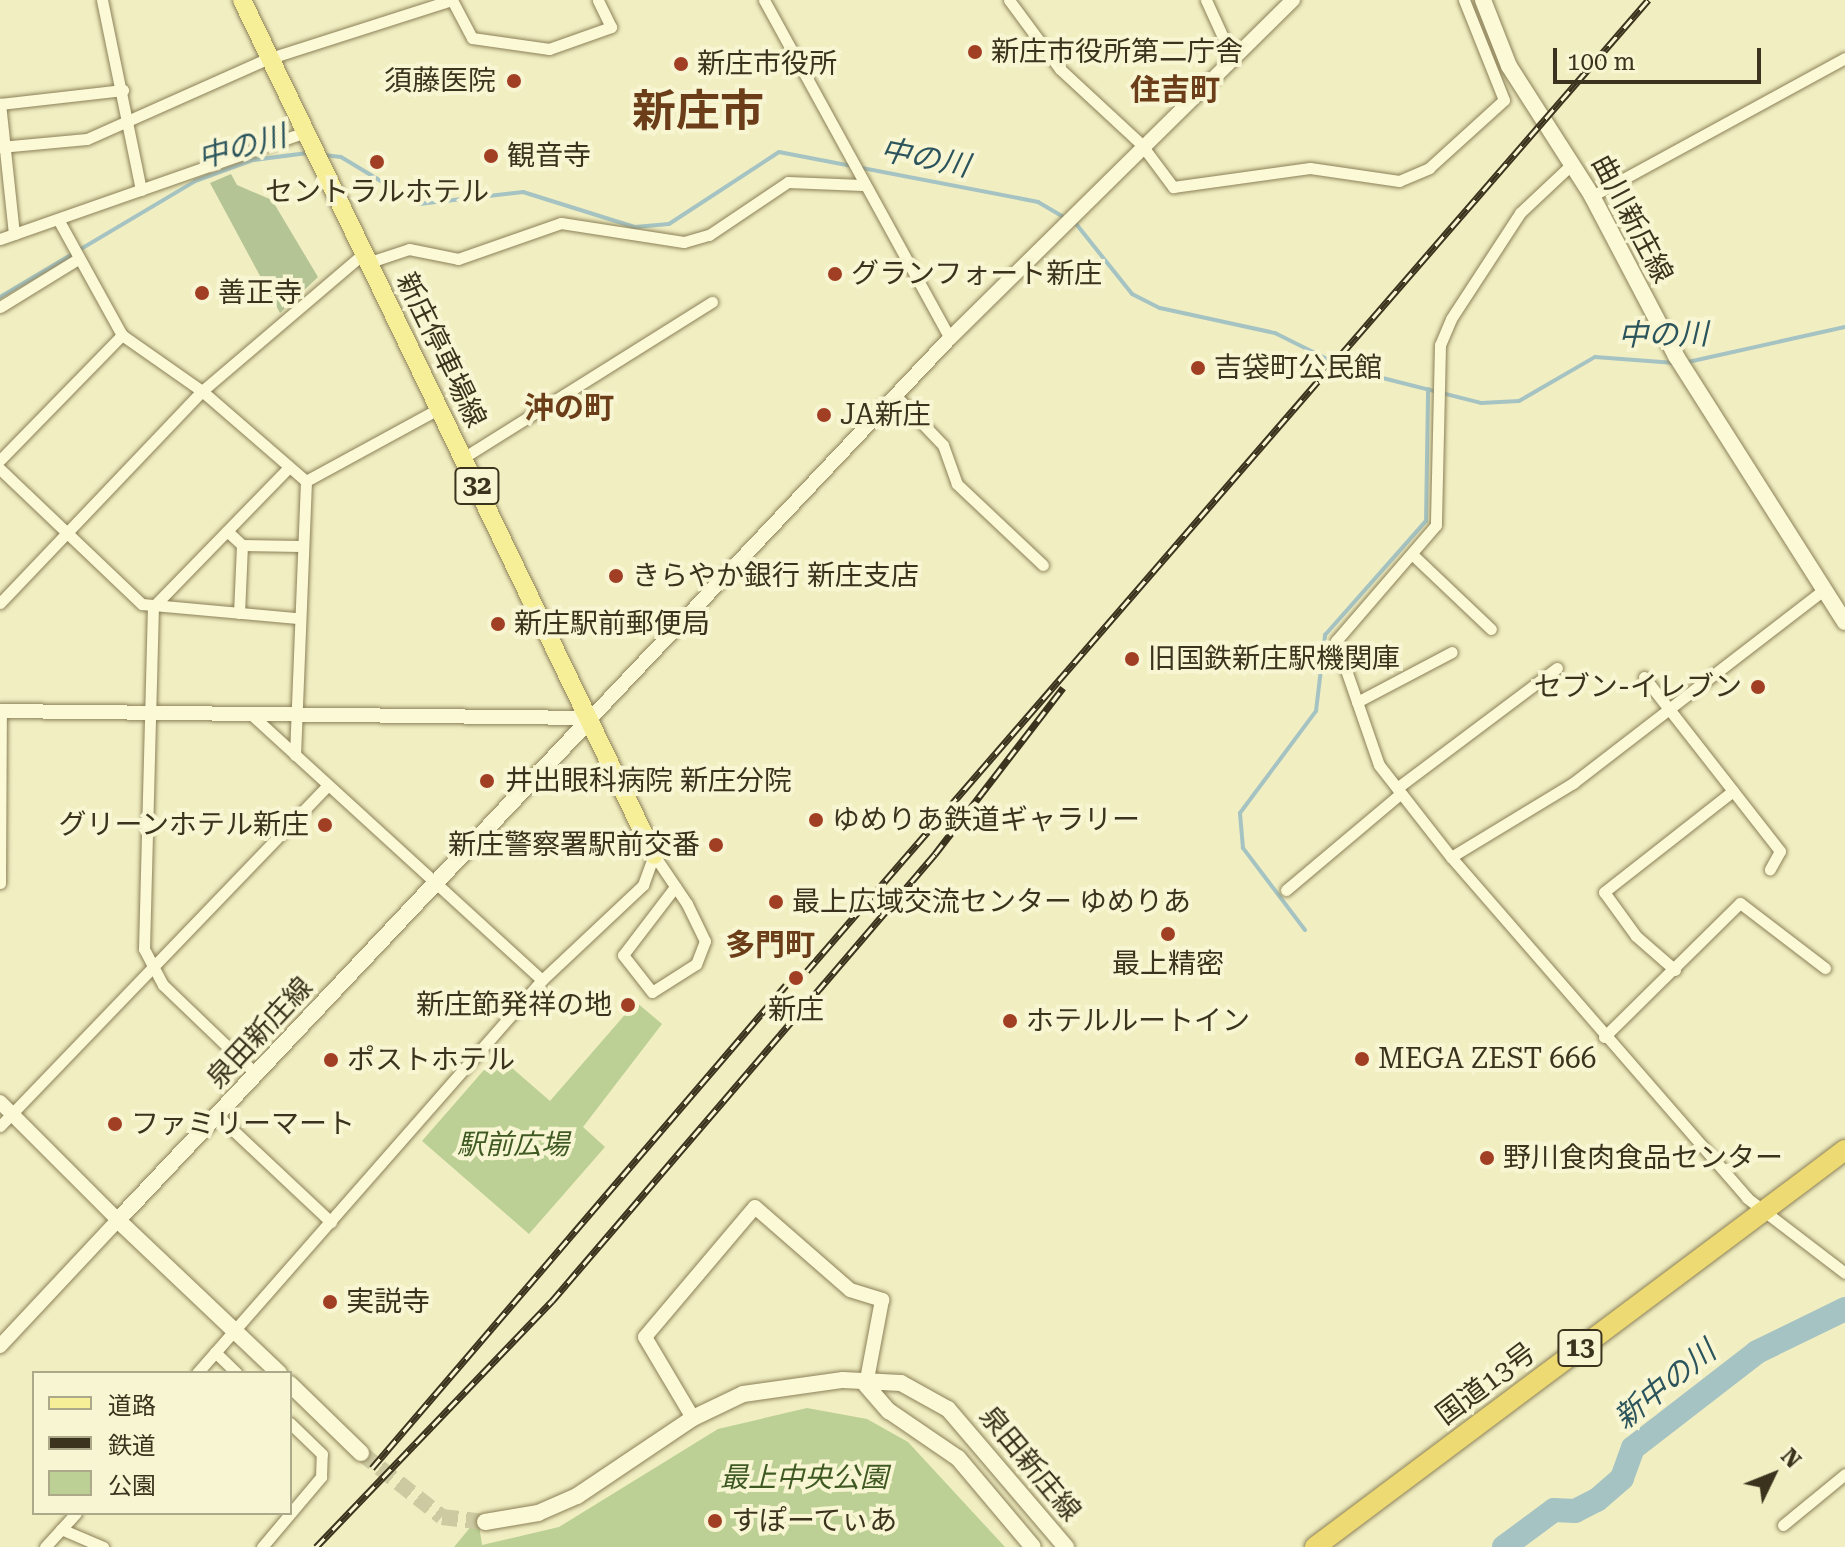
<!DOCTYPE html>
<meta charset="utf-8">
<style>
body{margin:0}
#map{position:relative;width:1845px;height:1547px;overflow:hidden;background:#f1eec2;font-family:"Roboto Serif","Noto Sans JP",serif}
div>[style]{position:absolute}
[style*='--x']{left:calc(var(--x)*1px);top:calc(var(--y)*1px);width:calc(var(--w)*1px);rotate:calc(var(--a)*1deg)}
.green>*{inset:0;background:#bcd095}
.cemetery>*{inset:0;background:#b4c495}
.stream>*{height:4px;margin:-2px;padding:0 2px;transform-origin:2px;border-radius:2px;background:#a5c3c2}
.river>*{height:24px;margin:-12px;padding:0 12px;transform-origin:12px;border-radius:12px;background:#a5c3c2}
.secondary-tunnel>*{height:16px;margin-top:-8px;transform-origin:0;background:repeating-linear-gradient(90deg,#cdc9a1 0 16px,transparent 0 24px)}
.roads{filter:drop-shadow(0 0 2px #8c8058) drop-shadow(0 0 2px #8c8058)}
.minor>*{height:11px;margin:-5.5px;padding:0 5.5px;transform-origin:5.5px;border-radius:5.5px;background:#fbf9d6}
.tertiary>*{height:14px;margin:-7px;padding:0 7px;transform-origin:7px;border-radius:7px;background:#fbf9d6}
.secondary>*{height:16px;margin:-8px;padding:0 8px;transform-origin:8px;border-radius:8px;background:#fbf9d6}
.primary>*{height:18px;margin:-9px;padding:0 9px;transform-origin:9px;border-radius:9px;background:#f7ef98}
.trunk>*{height:20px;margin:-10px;padding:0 10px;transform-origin:10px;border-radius:10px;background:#eeda72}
.rail>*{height:7px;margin-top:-3.5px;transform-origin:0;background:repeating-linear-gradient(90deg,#f8f6d2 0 12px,#3b331d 0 24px);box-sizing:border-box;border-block:2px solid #3b331d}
.dots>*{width:22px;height:22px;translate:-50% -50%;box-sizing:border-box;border:4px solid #f8f6d2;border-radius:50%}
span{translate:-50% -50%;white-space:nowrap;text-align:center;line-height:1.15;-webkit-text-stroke:8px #f8f6d2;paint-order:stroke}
.shield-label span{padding:2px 6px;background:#f8f6d2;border:2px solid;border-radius:6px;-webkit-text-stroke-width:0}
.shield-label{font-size:26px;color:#3b331d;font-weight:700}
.poi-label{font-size:28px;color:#3b331d}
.left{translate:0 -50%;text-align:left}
.right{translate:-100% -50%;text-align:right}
.street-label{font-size:28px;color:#3b331d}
.park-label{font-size:28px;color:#3f5922;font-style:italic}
.neighbourhood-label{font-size:30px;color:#6b3d19;font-weight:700}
.water-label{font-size:30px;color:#2b545c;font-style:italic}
.town-label{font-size:44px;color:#6b3d19;font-weight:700}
.legend{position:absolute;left:32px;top:1371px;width:260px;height:144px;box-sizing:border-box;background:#f8f6d2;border:2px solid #aca88a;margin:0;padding:10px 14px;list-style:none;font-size:24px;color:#3b331d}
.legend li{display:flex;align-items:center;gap:16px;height:40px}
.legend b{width:40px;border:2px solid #aca88a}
.north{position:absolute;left:1733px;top:1435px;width:80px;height:80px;-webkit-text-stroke:6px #f8f6d2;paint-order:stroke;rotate:47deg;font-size:22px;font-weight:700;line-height:32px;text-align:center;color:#3b331d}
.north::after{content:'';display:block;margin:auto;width:28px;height:36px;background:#3b331d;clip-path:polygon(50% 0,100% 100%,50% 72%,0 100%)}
.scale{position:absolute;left:1553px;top:48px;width:208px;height:36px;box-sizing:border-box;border:4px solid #3b331d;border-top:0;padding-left:10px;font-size:24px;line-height:28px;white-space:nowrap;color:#3b331d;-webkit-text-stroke:6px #f8f6d2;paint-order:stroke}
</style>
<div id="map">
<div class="green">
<div style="clip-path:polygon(636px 1002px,662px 1024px,583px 1127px,605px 1147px,529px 1234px,422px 1141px,497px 1055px,550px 1101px)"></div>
<div style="clip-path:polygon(807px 1408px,867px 1419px,908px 1442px,1005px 1547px,454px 1547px,478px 1518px,482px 1545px,559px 1527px,718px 1429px)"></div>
</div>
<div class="cemetery">
<div style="clip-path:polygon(231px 174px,237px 185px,272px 200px,318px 277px,280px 313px,210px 183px)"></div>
</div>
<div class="stream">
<div style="--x:324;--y:155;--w:17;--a:7"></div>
<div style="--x:341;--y:157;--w:91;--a:31.1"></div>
<div style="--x:419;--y:204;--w:105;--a:-6.6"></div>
<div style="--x:523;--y:192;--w:117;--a:17.4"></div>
<div style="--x:635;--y:227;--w:34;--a:-5"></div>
<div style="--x:669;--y:224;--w:131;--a:-33.2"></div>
<div style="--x:779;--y:152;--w:264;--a:10.9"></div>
<div style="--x:1038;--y:202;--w:45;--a:30.5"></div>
<div style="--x:1077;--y:225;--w:88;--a:51.4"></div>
<div style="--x:1132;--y:294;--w:31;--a:27"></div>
<div style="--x:1160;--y:308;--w:118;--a:12.3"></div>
<div style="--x:1275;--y:333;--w:80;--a:26.6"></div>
<div style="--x:1347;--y:369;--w:138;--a:14.2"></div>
<div style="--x:1481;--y:403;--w:38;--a:-3"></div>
<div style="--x:1519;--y:401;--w:88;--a:-30.1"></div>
<div style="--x:1595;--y:357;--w:80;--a:4.3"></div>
<div style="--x:0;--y:297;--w:227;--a:-30.7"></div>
<div style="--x:195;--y:181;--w:62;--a:-19.9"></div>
<div style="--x:253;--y:160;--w:55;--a:-7.3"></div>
<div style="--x:1688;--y:362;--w:161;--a:-12.6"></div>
<div style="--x:1305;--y:930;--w:103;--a:-127.1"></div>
<div style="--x:1243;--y:848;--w:35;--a:-95"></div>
<div style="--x:1240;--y:813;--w:127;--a:-53.3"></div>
<div style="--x:1316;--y:711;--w:77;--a:-83.2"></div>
<div style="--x:1325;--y:635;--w:152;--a:-48.5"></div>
<div style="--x:1426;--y:521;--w:132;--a:-89.1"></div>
</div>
<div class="river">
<div style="--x:1504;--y:1547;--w:62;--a:-36.5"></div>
<div style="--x:1554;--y:1510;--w:21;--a:3"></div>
<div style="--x:1575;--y:1511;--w:25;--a:-27"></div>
<div style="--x:1597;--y:1500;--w:33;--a:-41"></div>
<div style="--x:1622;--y:1478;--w:32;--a:-70"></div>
<div style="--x:1633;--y:1448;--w:157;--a:-37.7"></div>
<div style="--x:1757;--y:1352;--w:98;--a:-26"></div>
</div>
<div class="secondary-tunnel">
<div style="--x:361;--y:1453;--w:103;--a:38.3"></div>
<div style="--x:442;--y:1517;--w:43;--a:6.6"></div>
</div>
<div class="roads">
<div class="minor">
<div style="--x:102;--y:0;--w:194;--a:78.4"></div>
<div style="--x:452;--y:0;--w:43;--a:62.2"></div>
<div style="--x:472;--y:38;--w:78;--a:8.1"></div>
<div style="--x:549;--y:49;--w:66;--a:-19.5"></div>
<div style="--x:611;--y:27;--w:30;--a:-116"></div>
<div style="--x:764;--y:0;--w:386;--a:61.2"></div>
<div style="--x:1009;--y:0;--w:86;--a:53.5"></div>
<div style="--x:1060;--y:69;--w:110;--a:42.8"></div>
<div style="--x:1141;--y:144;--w:54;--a:53.3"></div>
<div style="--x:1173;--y:187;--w:138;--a:-7.9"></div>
<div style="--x:1310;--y:168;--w:90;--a:8.3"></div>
<div style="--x:1399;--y:181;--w:33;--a:-23"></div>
<div style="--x:1429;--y:168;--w:101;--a:-42.2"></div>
<div style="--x:1504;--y:100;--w:108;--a:-111.8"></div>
<div style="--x:1206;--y:0;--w:63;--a:65.5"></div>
<div style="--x:0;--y:147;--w:87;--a:-5.3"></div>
<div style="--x:87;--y:139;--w:197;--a:-24"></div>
<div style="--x:267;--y:59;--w:194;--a:-17.7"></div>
<div style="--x:1573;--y:163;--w:73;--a:136.7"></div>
<div style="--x:1520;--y:213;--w:126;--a:123.1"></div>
<div style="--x:1451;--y:319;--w:28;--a:113"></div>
<div style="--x:1440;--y:345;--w:180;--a:91.3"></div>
<div style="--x:1436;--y:525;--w:153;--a:130.8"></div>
<div style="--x:1336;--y:641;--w:131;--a:70.9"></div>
<div style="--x:1379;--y:765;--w:117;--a:52"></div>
<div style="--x:1451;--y:857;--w:452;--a:49"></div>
<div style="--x:1747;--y:1198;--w:123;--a:37.4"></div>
<div style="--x:1592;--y:196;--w:288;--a:-28.6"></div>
<div style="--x:59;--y:221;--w:130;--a:61.1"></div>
<div style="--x:122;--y:335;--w:98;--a:35"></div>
<div style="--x:202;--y:391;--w:138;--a:40.9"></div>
<div style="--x:14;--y:234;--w:131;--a:-96.1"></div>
<div style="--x:0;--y:104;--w:124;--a:-6.5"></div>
<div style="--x:0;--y:239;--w:323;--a:-19.3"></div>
<div style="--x:367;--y:263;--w:44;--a:-18.4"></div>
<div style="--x:409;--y:249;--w:50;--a:11.5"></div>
<div style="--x:458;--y:259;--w:109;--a:-19.3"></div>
<div style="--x:561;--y:223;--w:124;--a:8.8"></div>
<div style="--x:684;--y:242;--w:26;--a:-16"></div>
<div style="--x:709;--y:235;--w:95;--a:-33.9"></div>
<div style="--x:788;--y:182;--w:74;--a:2.3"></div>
<div style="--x:0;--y:307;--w:92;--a:-31.6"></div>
<div style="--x:896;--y:396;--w:68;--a:46.2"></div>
<div style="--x:943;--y:445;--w:41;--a:70.3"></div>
<div style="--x:957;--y:484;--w:118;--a:43.3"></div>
<div style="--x:463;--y:458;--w:294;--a:-32.1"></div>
<div style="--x:0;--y:460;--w:175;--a:-45.7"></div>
<div style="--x:0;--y:469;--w:196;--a:43.6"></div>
<div style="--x:142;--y:604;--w:156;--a:5.2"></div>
<div style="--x:227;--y:531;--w:21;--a:43"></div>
<div style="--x:242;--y:545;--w:68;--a:92.5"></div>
<div style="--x:242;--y:545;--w:58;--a:1"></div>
<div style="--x:1414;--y:556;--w:106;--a:43.5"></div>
<div style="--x:0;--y:603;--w:293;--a:-46.4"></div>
<div style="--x:202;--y:391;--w:211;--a:-40.4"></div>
<div style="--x:1644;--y:677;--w:221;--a:52"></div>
<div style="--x:1780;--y:851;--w:21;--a:119"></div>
<div style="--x:1357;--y:702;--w:107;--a:-27.8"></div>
<div style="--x:254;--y:717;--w:390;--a:42.4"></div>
<div style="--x:295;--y:755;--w:274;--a:-87.7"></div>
<div style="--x:306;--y:481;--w:150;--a:-28.6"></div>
<div style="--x:1397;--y:788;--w:200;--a:-36.9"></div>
<div style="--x:654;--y:855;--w:59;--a:56"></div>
<div style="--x:687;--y:904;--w:41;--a:64.1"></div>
<div style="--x:705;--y:941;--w:25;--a:111"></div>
<div style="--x:696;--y:964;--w:52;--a:147.5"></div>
<div style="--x:652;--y:992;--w:47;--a:-128.1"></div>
<div style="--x:623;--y:955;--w:86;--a:-52.6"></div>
<div style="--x:1451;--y:857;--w:143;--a:-31.2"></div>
<div style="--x:1573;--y:783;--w:317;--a:-37.6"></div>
<div style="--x:0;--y:883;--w:172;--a:-89.7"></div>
<div style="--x:1286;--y:890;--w:150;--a:-40.1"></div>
<div style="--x:1675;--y:970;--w:52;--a:-138.9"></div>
<div style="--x:1636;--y:936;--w:54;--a:-126"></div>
<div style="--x:1604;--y:892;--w:164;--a:-38.1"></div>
<div style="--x:1604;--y:1037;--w:191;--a:-44.6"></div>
<div style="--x:1740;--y:903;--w:107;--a:37.4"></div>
<div style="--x:257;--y:1075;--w:130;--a:-136.2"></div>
<div style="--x:163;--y:985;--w:41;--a:-117.8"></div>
<div style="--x:144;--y:949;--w:342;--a:-88.5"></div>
<div style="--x:153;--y:607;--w:195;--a:-45.8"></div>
<div style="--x:218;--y:1116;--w:155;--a:43.2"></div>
<div style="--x:0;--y:1126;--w:472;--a:-46.1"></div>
<div style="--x:215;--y:1352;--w:30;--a:44"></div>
<div style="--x:197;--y:1373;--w:523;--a:-48.72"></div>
<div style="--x:542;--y:980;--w:139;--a:-43.2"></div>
<div style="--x:643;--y:885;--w:32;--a:-70"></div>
<div style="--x:1783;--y:1525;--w:80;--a:-39.4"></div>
<div style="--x:61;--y:1529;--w:46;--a:23.2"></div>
<div style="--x:45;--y:1547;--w:46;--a:-47.6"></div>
<div style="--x:262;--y:1547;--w:92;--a:-49.9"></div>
<div style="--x:321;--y:1477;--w:23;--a:-88"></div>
<div style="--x:322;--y:1454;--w:45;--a:-135.9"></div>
</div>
<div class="tertiary">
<div style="--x:0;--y:711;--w:591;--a:0.68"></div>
<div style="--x:591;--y:718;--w:523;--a:-46.63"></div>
<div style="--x:950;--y:338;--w:482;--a:-44.6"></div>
<div style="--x:0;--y:1102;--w:167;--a:45"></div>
<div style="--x:118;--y:1220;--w:173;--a:133.1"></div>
<div style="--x:693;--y:1418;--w:94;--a:-120.7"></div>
<div style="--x:645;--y:1337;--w:170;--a:-49.8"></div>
<div style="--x:755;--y:1207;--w:126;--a:41.1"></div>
<div style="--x:850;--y:1290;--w:34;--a:17"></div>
<div style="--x:882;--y:1300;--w:86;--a:100.7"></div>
</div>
<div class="secondary">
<div style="--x:1483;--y:0;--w:71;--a:68.5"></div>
<div style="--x:1509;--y:66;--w:154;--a:57.4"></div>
<div style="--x:1592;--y:196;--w:181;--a:62.3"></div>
<div style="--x:1676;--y:356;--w:315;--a:57.6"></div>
<div style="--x:279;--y:1373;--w:222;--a:-136.5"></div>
<div style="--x:118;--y:1220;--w:690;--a:-46.7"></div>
<div style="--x:290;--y:1384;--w:99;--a:44.2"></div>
<div style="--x:866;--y:1385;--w:35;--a:49"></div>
<div style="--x:889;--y:1411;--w:83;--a:34.3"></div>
<div style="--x:958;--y:1458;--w:116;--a:49.9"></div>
<div style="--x:485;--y:1522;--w:54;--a:-9.6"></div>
<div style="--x:538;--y:1513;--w:43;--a:-23.6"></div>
<div style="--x:577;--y:1496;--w:140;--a:-33.9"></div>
<div style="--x:693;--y:1418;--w:55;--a:-25.6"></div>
<div style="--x:743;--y:1394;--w:101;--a:-8"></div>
<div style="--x:843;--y:1380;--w:58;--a:3"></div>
<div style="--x:901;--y:1383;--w:54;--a:29"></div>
<div style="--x:948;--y:1409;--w:182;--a:49.5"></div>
</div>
<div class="primary">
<div style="--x:242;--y:0;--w:949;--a:64.27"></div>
</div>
<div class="trunk">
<div style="--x:1315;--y:1547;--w:662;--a:-36.84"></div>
</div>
</div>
<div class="rail">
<div style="--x:807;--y:971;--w:1285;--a:-49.1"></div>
<div style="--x:372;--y:1468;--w:636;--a:-49.4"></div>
<div style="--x:316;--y:1547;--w:341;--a:-46.2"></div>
<div style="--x:552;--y:1301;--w:589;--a:-49.41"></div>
<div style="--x:935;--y:854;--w:210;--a:-52.4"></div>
</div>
<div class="dots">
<div style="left:975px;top:52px;background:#a03f23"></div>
<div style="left:681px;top:64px;background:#a03f23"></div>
<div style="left:514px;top:81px;background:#a03f23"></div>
<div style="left:491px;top:156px;background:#a03f23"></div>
<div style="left:377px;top:162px;background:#a03f23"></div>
<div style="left:835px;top:274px;background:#a03f23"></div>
<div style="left:202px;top:293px;background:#a03f23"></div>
<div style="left:1198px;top:368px;background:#a03f23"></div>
<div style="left:824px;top:415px;background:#a03f23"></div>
<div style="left:616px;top:576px;background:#a03f23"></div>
<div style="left:498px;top:624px;background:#a03f23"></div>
<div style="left:1132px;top:659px;background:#a03f23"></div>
<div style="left:1758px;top:687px;background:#a03f23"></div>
<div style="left:487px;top:781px;background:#a03f23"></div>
<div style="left:816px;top:820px;background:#a03f23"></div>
<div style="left:325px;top:825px;background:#a03f23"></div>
<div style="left:716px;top:845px;background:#a03f23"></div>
<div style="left:776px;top:902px;background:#a03f23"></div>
<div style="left:1168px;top:934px;background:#a03f23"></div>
<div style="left:796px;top:978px;background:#a03f23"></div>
<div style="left:628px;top:1005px;background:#a03f23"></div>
<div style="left:1010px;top:1021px;background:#a03f23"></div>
<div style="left:1362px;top:1059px;background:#a03f23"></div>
<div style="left:331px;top:1060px;background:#a03f23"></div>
<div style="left:115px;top:1124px;background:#a03f23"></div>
<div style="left:1487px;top:1158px;background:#a03f23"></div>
<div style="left:330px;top:1302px;background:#a03f23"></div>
<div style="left:715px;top:1521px;background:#a03f23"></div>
</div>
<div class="shield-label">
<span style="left:477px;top:486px">32</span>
<span style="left:1580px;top:1348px">13</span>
</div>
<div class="poi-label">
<span class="left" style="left:991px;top:52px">新庄市役所第二庁舎</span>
<span class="left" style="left:697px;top:64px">新庄市役所</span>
<span class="right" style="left:496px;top:81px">須藤医院</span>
<span class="left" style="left:507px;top:156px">観音寺</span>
<span style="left:377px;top:192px">セントラルホテル</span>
<span class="left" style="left:851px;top:274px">グランフォート新庄</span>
<span class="left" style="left:218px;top:293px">善正寺</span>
<span class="left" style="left:1214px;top:368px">吉袋町公民館</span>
<span class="left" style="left:840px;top:415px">JA新庄</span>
<span class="left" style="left:632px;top:576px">きらやか銀行 新庄支店</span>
<span class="left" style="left:514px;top:624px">新庄駅前郵便局</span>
<span class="left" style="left:1148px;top:659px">旧国鉄新庄駅機関庫</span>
<span class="right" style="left:1742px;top:687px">セブン-イレブン</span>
<span class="left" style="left:505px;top:781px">井出眼科病院 新庄分院</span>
<span class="left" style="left:832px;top:820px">ゆめりあ鉄道ギャラリー</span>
<span class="right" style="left:309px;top:825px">グリーンホテル新庄</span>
<span class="right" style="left:700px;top:845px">新庄警察署駅前交番</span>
<span class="left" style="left:792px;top:902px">最上広域交流センター ゆめりあ</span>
<span style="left:1168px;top:964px">最上精密</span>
<span class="right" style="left:612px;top:1005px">新庄節発祥の地</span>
<span style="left:796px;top:1010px">新庄</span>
<span class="left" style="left:1026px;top:1021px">ホテルルートイン</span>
<span class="left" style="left:1378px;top:1059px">MEGA ZEST 666</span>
<span class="left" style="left:347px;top:1060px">ポストホテル</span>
<span class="left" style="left:131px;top:1124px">ファミリーマート</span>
<span class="left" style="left:1503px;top:1158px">野川食肉食品センター</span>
<span class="left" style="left:346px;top:1302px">実説寺</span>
<span class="left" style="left:731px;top:1521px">すぽーてぃあ</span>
</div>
<div class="street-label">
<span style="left:1632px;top:219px;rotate:62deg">曲川新庄線</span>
<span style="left:441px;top:350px;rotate:64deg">新庄停車場線</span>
<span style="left:260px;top:1033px;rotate:-47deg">泉田新庄線</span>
<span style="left:1486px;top:1384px;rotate:-37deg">国道13号</span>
<span style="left:1030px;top:1464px;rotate:50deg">泉田新庄線</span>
</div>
<div class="park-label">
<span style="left:513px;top:1145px">駅前広場</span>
<span style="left:804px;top:1478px">最上中央公園</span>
</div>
<div class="neighbourhood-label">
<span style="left:1175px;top:90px">住吉町</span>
<span style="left:569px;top:408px">沖の町</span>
<span style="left:770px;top:945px">多門町</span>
</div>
<div class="water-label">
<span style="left:242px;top:147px;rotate:-15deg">中の川</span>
<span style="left:925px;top:158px;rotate:11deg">中の川</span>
<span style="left:1663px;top:335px;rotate:-1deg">中の川</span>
<span style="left:1665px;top:1385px;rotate:-39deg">新中の川</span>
</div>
<div class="town-label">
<span style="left:698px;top:111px">新庄市</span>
</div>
<ul class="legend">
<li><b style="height:10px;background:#f7ef98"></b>道路</li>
<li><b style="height:10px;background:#3b331d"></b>鉄道</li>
<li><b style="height:22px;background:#bcd095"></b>公園</li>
</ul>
<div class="north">N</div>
<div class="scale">100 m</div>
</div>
